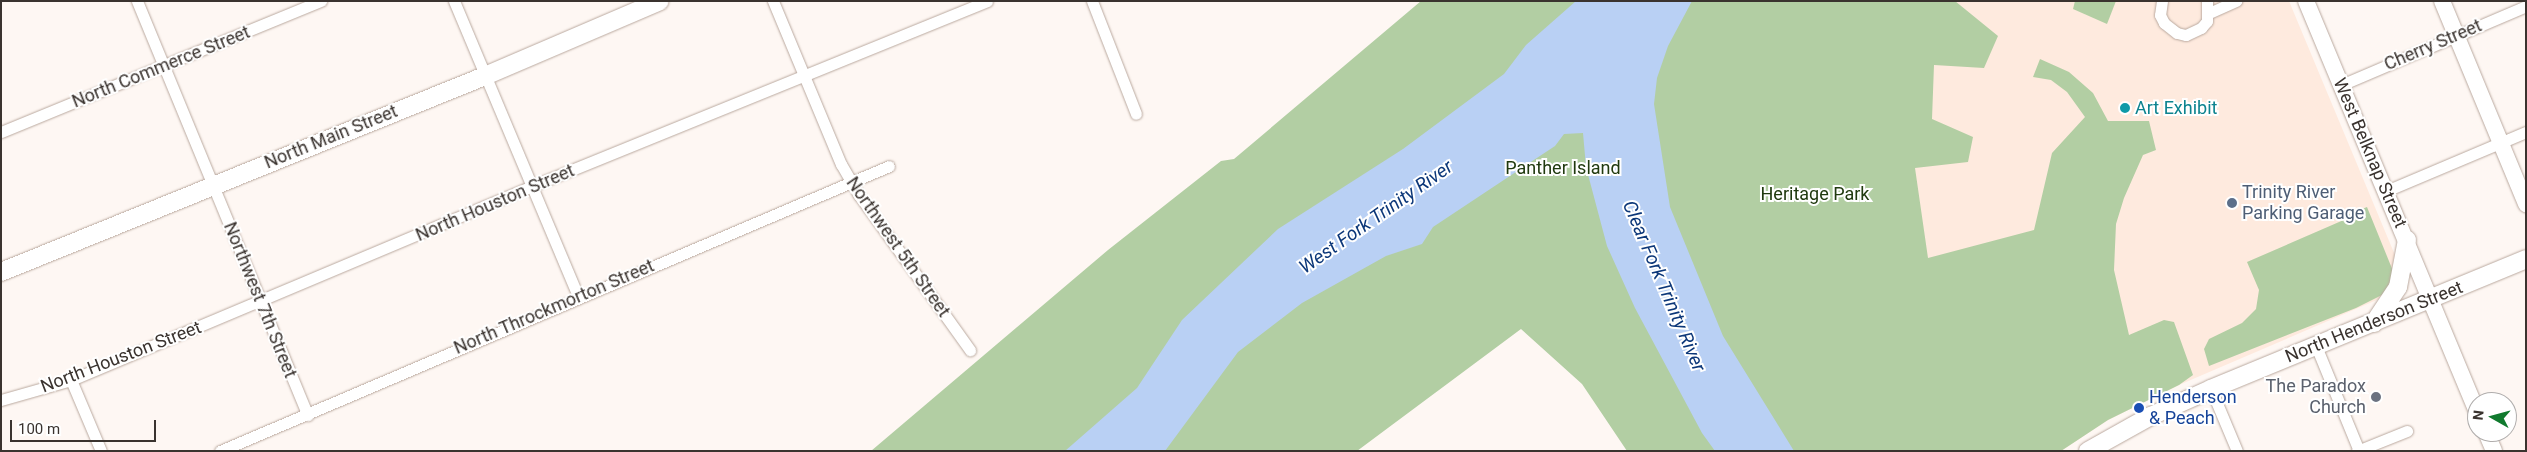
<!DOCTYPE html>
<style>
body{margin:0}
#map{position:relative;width:2527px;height:452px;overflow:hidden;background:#fef7f3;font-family:Roboto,sans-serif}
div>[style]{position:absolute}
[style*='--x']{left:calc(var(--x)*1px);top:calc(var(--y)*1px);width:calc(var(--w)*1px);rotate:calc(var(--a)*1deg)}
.built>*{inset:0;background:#feeade}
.green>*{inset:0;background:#b2cea3}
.water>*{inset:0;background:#b9d0f4}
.roads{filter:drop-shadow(0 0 1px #baa99f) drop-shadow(0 0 1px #baa99f)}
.minor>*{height:11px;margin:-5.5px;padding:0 5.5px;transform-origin:5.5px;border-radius:5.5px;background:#fff}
.secondary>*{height:16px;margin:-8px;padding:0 8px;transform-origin:8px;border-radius:8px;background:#fff}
.primary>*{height:18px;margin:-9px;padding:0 9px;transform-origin:9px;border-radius:9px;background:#fff}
.dots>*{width:14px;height:14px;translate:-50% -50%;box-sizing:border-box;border:2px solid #fff;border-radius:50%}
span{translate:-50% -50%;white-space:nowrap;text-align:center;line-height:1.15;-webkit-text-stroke:4px #fff;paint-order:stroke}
.street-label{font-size:18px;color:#3a332f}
.culture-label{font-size:18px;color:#0d838f}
.left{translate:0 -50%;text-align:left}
.park-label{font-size:18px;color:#203a0f}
.service-label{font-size:18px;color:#4e5e75}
.worship-label{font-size:18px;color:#5b616d}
.right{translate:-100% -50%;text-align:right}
.transit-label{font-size:18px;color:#164399}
.water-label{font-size:19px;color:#0c3779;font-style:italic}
.frame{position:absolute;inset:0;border:2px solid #3a332f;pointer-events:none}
.north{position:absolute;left:2467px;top:392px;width:50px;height:50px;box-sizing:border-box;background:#fff;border:1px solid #b0adac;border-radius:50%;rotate:277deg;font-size:14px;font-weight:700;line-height:20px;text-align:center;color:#3a332f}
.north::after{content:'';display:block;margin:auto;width:18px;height:22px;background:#117a2e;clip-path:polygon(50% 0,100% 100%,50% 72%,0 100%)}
.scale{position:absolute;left:10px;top:420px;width:146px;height:22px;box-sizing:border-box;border:2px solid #3a332f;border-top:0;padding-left:6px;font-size:15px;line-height:18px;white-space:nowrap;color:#3a332f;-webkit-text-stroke:4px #fff;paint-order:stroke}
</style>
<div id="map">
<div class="built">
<div style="clip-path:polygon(1927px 1px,2289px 1px,2397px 260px,2386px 296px,2179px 385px,2108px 420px,2061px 451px,1870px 451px)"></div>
</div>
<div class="green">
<div style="clip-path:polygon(1421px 1px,1955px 1px,1998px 36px,1984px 68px,1934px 65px,1932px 119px,1973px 137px,1968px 162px,1915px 168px,1928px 258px,2034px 230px,2052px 153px,2085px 117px,2067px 92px,2051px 80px,2033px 77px,2040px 59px,2069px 72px,2093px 93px,2108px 121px,2149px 121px,2156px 150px,2143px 155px,2124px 198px,2116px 224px,2114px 270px,2129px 335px,2164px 320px,2174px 322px,2193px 375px,2179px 385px,2108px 420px,2061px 451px,1627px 451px,1582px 384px,1521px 329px,1357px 451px,871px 451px,1108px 250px,1221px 161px,1234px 159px)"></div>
<div style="clip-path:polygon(2075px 1px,2116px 1px,2107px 24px,2073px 9px)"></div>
<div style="clip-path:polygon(2367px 207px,2393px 271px,2393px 279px,2384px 294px,2356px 308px,2209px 366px,2204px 349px,2209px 339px,2242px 323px,2256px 309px,2259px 290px,2247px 262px,2346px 219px,2345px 216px)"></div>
</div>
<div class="water">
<div style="clip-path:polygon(1576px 1px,1692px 1px,1668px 46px,1657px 78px,1654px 104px,1670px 207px,1723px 336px,1794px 451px,1715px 451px,1702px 433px,1635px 308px,1607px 246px,1586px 167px,1583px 133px,1564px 134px,1555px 146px,1433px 227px,1422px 244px,1386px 256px,1302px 303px,1238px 352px,1165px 451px,1065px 451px,1137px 388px,1182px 320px,1278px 229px,1403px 149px,1504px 74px,1526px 45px)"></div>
</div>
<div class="roads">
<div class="minor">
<div style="--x:137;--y:1;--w:448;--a:67.6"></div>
<div style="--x:454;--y:1;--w:320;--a:67.2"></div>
<div style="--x:773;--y:1;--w:177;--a:67.4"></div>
<div style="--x:841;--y:164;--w:36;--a:60"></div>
<div style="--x:859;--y:195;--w:191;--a:54.4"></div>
<div style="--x:1092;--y:1;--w:121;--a:68.7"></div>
<div style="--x:2162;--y:1;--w:14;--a:98"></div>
<div style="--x:2160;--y:15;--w:9;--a:63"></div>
<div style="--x:2164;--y:23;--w:16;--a:38"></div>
<div style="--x:2177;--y:33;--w:9;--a:13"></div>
<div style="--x:2186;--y:35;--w:17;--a:-25"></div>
<div style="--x:2201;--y:28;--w:9;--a:-49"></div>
<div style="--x:2207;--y:21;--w:20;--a:-90"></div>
<div style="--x:2209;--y:13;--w:30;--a:-24"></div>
<div style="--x:2341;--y:85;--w:201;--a:-23.1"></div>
<div style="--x:1;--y:132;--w:346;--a:-22.3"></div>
<div style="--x:2386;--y:191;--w:152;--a:-22.9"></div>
<div style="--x:2316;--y:346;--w:113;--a:67.7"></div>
<div style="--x:71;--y:380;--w:77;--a:67.1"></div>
<div style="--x:2211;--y:389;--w:67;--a:67.2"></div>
<div style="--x:1;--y:400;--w:73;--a:-15.9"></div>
<div style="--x:71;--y:380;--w:500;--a:-22.82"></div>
<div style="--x:532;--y:186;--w:491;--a:-22.1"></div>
<div style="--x:220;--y:451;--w:727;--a:-23.07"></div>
<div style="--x:2357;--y:451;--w:54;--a:-21.8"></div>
</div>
<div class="secondary">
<div style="--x:2306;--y:1;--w:444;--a:67.4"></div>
<div style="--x:2442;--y:1;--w:220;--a:67.5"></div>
<div style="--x:2486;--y:432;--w:21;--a:67"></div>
</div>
<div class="primary">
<div style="--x:1;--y:272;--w:522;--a:-22.05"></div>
<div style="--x:485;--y:76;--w:190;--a:-23.2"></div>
<div style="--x:2374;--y:323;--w:43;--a:-56.3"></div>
<div style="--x:2398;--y:287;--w:48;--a:-79.2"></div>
<div style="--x:2088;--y:451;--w:72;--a:-29.1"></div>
<div style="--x:2151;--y:416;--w:66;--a:-24.2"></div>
<div style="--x:2211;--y:389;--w:341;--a:-22.4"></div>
</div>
</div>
<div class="dots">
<div style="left:2125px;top:108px;background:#0f9aa8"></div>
<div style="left:2232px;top:203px;background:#5c6f8a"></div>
<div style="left:2376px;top:397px;background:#6b7280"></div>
<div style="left:2139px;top:408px;background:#1a4fb4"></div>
</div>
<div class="street-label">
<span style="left:2433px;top:45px;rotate:-23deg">Cherry Street</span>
<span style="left:161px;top:67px;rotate:-22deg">North Commerce Street</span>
<span style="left:331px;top:137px;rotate:-22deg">North Main Street</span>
<span style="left:2370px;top:153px;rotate:67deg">West Belknap Street</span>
<span style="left:495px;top:203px;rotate:-23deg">North Houston Street</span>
<span style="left:898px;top:247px;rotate:55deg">Northwest 5th Street</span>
<span style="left:260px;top:300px;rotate:68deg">Northwest 7th Street</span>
<span style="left:554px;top:307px;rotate:-23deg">North Throckmorton Street</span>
<span style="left:2374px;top:322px;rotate:-22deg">North Henderson Street</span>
<span style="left:121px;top:357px;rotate:-21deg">North Houston Street</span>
</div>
<div class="culture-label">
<span class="left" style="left:2135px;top:108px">Art Exhibit</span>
</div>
<div class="park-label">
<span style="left:1563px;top:168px">Panther Island</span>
<span style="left:1815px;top:194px">Heritage Park</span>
</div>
<div class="service-label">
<span class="left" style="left:2242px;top:203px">Trinity River<br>Parking Garage</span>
</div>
<div class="worship-label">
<span class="right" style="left:2366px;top:397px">The Paradox<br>Church</span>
</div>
<div class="transit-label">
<span class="left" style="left:2149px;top:408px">Henderson<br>&amp; Peach</span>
</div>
<div class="water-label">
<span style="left:1376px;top:217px;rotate:-35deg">West Fork Trinity River</span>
<span style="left:1664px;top:286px;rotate:67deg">Clear Fork Trinity River</span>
</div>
<div class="frame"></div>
<div class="north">N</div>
<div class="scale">100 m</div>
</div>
